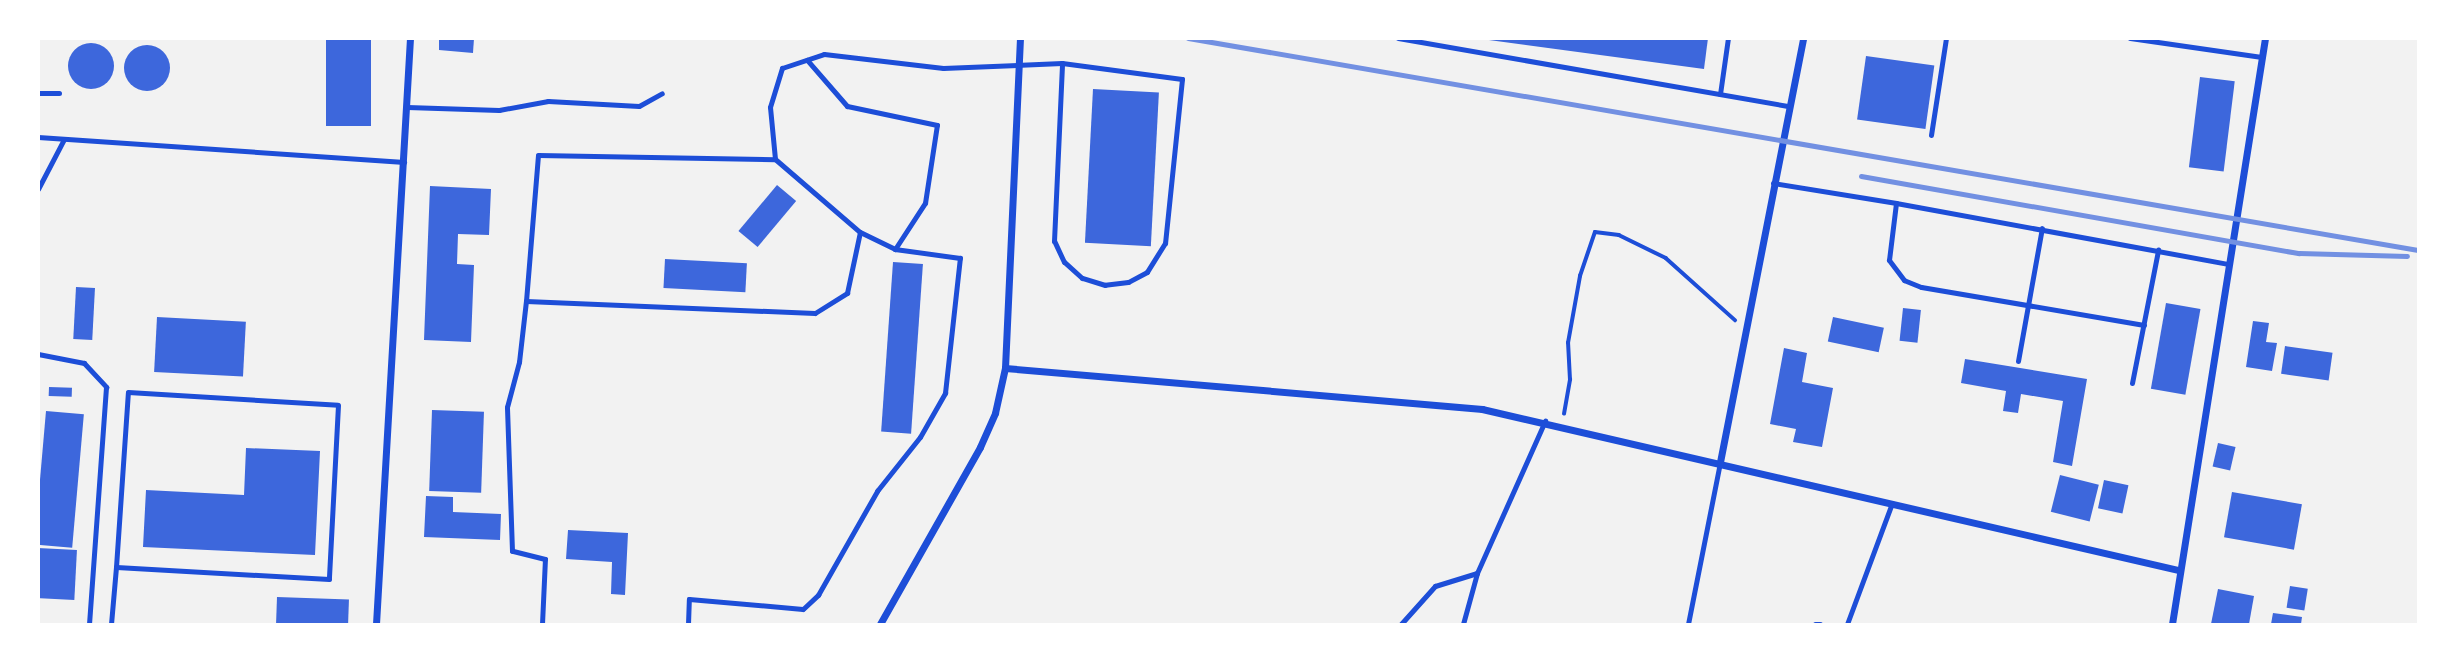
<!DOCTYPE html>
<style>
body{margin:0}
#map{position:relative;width:2457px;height:663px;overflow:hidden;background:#f2f2f2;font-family:Arial,sans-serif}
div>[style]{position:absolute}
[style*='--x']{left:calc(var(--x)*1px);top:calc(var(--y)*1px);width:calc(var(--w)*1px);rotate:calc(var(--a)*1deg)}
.building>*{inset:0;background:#3d67dc;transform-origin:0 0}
.round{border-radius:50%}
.path>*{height:3.5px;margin:-1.75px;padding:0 1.75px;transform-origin:1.75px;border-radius:1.75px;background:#1d4ed8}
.service>*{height:5px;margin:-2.5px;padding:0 2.5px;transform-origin:2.5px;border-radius:2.5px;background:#1d4ed8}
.minor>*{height:7px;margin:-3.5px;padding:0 3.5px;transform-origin:3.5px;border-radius:3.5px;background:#1d4ed8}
.rail>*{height:5px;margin:-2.5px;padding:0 2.5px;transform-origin:2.5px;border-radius:2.5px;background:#7290e2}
span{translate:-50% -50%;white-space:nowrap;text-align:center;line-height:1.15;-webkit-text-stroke:6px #fff;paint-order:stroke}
.frame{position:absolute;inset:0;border:40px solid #fff;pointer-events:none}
</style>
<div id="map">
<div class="building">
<div style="left:326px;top:38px;width:45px;height:88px"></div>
<div style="clip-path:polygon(439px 38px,474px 38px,473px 53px,439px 50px)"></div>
<div style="clip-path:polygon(1474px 38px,1708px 38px,1704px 69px)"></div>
<div class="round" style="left:68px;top:43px;width:46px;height:46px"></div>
<div class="round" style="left:124px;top:45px;width:46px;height:46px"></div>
<div style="left:1866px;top:56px;width:69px;height:64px;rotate:8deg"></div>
<div style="left:2200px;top:77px;width:35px;height:91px;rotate:7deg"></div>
<div style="left:1093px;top:89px;width:66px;height:154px;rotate:3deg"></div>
<div style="left:777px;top:185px;width:25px;height:60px;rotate:40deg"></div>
<div style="clip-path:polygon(430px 186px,491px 189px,489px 235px,458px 234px,457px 264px,474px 265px,471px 342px,424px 340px)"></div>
<div style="left:665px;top:259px;width:82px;height:29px;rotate:3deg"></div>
<div style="left:893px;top:262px;width:30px;height:170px;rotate:4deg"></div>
<div style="left:76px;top:287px;width:19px;height:52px;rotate:3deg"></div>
<div style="left:2166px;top:303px;width:35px;height:87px;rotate:10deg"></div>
<div style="left:1903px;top:308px;width:18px;height:33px;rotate:6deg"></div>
<div style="left:157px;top:317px;width:89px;height:55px;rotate:3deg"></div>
<div style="left:1833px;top:317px;width:52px;height:25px;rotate:12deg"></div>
<div style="clip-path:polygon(2253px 321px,2269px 323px,2266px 342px,2277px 343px,2272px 371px,2246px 367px)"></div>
<div style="left:2285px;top:346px;width:48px;height:28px;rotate:8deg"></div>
<div style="clip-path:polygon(1784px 348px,1807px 353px,1802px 382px,1833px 388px,1822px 447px,1793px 442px,1796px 429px,1770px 424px)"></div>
<div style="clip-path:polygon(1965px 359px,2087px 379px,2072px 466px,2053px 462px,2063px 401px,2021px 394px,2018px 413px,2003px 411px,2006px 391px,1961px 383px)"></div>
<div style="left:49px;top:387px;width:23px;height:9px;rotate:2deg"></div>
<div style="left:432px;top:410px;width:52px;height:81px;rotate:2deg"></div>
<div style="left:46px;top:411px;width:38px;height:134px;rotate:5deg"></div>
<div style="left:2218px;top:443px;width:18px;height:24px;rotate:13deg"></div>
<div style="clip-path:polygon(246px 448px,320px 451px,315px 555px,143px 547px,146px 490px,244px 495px)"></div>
<div style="left:2060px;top:475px;width:40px;height:38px;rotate:14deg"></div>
<div style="left:2104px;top:480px;width:25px;height:29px;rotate:12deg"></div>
<div style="left:2232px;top:492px;width:71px;height:46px;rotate:10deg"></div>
<div style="clip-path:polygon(426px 496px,453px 497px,453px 512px,501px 514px,500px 540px,424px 537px)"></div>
<div style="clip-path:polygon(568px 530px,628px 533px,625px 595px,611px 594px,612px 562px,566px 559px)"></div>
<div style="left:38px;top:548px;width:39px;height:50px;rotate:3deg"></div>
<div style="left:2290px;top:586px;width:18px;height:22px;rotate:9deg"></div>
<div style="clip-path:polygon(2218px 589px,2254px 596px,2249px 624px,2211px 624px)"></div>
<div style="left:277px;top:597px;width:72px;height:27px;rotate:2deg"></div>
<div style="clip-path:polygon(2273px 613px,2302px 617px,2301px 624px,2271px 624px)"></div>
</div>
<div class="path">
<div style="--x:1564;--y:414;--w:35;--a:-80"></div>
<div style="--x:1570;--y:380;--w:37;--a:-93"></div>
<div style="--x:1568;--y:343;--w:68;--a:-79.8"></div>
<div style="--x:1580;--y:276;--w:46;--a:-71.2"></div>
<div style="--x:1595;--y:232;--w:24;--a:7"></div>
<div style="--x:1619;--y:235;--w:52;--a:26.1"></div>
<div style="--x:1666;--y:258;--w:93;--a:41.9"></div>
</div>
<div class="service">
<div style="--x:1398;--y:38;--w:397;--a:9.9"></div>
<div style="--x:2130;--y:38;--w:133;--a:8.2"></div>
<div style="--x:38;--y:93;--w:21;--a:0"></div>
<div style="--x:1720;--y:94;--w:57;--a:-81.9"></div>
<div style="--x:407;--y:107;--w:92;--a:1.9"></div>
<div style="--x:499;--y:110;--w:50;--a:-10.4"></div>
<div style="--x:548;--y:101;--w:91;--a:3.1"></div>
<div style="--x:639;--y:106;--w:26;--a:-29"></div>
<div style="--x:1931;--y:135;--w:98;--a:-81.2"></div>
<div style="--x:38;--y:137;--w:367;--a:3.9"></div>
<div style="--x:775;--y:159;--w:52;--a:-95.5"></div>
<div style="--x:770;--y:107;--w:41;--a:-72.9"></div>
<div style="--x:782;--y:68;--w:44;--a:-18.4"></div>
<div style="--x:824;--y:54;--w:120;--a:6.7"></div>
<div style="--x:943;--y:68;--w:119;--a:-2.4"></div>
<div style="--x:1062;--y:63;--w:121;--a:7.6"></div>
<div style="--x:1182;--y:79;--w:165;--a:95.9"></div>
<div style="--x:1165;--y:243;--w:34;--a:122"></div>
<div style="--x:1147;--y:272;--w:21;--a:152"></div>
<div style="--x:1128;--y:282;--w:23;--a:173"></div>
<div style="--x:1105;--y:285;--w:24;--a:-163"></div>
<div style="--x:1082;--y:278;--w:24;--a:-138"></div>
<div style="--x:1064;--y:262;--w:23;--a:-115"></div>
<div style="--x:1054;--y:241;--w:178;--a:-87.4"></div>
<div style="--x:1773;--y:183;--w:125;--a:9.2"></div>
<div style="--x:38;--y:189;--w:56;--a:-62.5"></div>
<div style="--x:526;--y:301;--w:146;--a:-85.3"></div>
<div style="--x:538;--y:155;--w:237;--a:1"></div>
<div style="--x:775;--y:159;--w:112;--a:40.7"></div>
<div style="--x:2144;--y:325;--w:226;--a:-170.3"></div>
<div style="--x:1921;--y:287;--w:18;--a:-158"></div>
<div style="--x:1904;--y:280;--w:25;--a:-127"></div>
<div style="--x:1889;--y:260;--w:57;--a:-83"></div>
<div style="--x:1896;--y:203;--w:337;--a:10.4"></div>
<div style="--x:38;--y:354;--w:47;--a:11.1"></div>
<div style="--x:84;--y:363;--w:33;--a:47"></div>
<div style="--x:106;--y:387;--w:238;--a:94.1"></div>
<div style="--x:2018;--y:361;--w:135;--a:-79.8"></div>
<div style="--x:2132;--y:383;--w:136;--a:-78.9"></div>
<div style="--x:111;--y:624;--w:57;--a:-85"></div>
<div style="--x:116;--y:567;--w:175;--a:-86.1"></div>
<div style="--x:128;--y:392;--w:210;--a:3.5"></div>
<div style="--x:338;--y:405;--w:174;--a:93"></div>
<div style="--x:329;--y:579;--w:213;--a:-176.8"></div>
<div style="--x:542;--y:624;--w:65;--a:-87.4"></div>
<div style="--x:545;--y:559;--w:34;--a:-166"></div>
<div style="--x:512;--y:551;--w:144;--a:-92"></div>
<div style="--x:507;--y:407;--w:47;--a:-75.1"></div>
<div style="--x:519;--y:362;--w:61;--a:-83.5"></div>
<div style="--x:526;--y:301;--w:289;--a:2.4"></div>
<div style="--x:815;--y:313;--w:38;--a:-32"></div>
<div style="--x:847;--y:293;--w:62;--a:-78"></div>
<div style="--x:860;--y:232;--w:39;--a:26"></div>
<div style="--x:895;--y:249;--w:55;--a:-56.9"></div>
<div style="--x:925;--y:203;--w:79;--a:-81.3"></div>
<div style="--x:937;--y:125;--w:92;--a:-168.1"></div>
<div style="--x:847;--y:106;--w:61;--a:-131"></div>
<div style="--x:688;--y:624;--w:25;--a:-88"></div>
<div style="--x:689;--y:599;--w:114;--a:5"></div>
<div style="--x:803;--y:609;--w:21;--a:-43"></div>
<div style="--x:818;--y:595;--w:120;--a:-60.4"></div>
<div style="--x:877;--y:491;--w:69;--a:-51.5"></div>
<div style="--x:920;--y:437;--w:51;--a:-60.4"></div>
<div style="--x:945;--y:393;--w:136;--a:-83.7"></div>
<div style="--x:960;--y:258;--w:66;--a:-172.1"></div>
<div style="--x:1401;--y:624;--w:51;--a:-48.2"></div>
<div style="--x:1435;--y:586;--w:44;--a:-17.2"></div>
<div style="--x:1463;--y:624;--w:53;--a:-74.6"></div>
<div style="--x:1477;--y:573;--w:167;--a:-65.9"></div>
<div style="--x:1688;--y:624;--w:164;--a:-78.8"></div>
<div style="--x:1815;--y:624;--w:5;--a:0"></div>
<div style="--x:1847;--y:624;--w:129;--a:-69.6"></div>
</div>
<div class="minor">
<div style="--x:1005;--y:368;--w:479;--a:4.9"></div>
<div style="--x:1482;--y:409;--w:714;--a:13.02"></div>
<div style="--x:1720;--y:462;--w:432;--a:-78.9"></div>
<div style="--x:376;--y:624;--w:587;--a:-86.68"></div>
<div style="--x:880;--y:624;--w:203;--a:-60.5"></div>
<div style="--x:980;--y:447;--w:37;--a:-66"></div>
<div style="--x:995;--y:413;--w:46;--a:-77.5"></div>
<div style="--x:1005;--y:368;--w:330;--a:-87.4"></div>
<div style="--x:2172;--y:624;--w:593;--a:-80.98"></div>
</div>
<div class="rail">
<div style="--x:1188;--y:38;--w:1248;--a:9.78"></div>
<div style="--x:1861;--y:176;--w:445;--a:10"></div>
<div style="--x:2299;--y:253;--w:108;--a:1.6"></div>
</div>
<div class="frame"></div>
</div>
